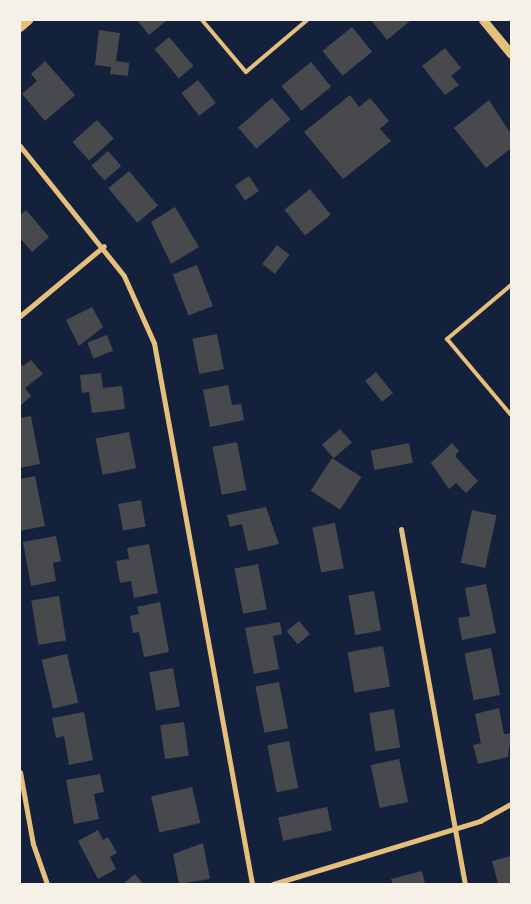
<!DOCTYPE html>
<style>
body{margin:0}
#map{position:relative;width:531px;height:904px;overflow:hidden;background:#14213d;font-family:"Crimson Pro",serif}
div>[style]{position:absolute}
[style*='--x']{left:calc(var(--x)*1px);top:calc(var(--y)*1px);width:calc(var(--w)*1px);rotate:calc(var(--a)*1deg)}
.building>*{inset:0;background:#48494c;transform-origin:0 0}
.service>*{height:4px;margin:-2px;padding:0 2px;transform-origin:2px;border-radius:2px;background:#e5c07b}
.minor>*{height:5px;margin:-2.5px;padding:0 2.5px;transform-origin:2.5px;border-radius:2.5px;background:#e5c07b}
.tertiary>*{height:9px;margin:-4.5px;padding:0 4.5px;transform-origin:4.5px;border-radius:4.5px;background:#e5c07b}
.secondary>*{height:10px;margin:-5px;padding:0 5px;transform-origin:5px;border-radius:5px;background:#e5c07b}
span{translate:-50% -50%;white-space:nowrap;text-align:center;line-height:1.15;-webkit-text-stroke:4px #f6f1e7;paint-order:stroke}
.frame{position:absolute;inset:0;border:21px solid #f6f1e7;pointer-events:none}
</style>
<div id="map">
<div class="building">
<div style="clip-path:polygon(137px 20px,167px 20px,149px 35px)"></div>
<div style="clip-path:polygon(371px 20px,411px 20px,387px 40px)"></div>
<div style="left:352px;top:27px;width:32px;height:38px;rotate:51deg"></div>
<div style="clip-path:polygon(99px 30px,120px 33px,116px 61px,129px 63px,128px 76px,110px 74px,111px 67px,95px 65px)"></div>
<div style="left:169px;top:37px;width:38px;height:19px;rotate:50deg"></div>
<div style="clip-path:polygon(445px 48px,461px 68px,451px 76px,459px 85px,445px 95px,422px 66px)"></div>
<div style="clip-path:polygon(45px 61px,75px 95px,45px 121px,22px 94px,37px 81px,31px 74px)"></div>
<div style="left:311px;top:62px;width:32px;height:38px;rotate:51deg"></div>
<div style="left:198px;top:80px;width:29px;height:21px;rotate:52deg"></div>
<div style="clip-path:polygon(350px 95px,359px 107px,370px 98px,389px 121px,380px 129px,391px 141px,343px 179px,304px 132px)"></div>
<div style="left:272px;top:98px;width:28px;height:45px;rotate:49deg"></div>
<div style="clip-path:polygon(489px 100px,511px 134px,511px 148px,486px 168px,454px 128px)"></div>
<div style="left:97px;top:120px;width:25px;height:33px;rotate:48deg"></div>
<div style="left:108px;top:151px;width:20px;height:22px;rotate:49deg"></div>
<div style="left:129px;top:171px;width:45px;height:27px;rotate:50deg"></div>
<div style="left:249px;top:176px;width:18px;height:17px;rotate:56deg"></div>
<div style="left:310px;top:189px;width:33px;height:33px;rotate:51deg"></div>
<div style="clip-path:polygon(175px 207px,199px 247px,171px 264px,151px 222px)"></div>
<div style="clip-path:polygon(26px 210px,49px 237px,32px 252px,20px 238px,20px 215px)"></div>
<div style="left:277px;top:245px;width:16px;height:24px;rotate:38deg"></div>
<div style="left:197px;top:265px;width:44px;height:26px;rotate:69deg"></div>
<div style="clip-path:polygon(92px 307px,103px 327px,79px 346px,66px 320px)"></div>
<div style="left:217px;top:334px;width:36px;height:25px;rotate:79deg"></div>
<div style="left:107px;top:335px;width:17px;height:21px;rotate:69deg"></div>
<div style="clip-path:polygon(31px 360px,43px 374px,25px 388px,31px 396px,20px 406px,20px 363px,23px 366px)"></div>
<div style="left:376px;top:372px;width:27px;height:14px;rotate:51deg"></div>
<div style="clip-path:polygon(101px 373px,103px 388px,122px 386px,125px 409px,92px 413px,89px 392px,82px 393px,80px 375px)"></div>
<div style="clip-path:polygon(228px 385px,232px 405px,241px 404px,244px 420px,210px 427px,203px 390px)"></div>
<div style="clip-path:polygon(31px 416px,40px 464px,20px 468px,20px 418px)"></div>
<div style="left:340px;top:429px;width:18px;height:24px;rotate:49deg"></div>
<div style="left:129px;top:432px;width:37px;height:34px;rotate:79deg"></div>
<div style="left:237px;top:442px;width:49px;height:25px;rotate:79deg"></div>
<div style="left:409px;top:443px;width:20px;height:39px;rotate:79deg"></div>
<div style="clip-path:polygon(452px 443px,459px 451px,455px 456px,478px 481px,466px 493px,456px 483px,449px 489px,431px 463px)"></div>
<div style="left:332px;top:458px;width:35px;height:39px;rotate:33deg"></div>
<div style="clip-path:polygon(35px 476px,45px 526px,20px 531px,20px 479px)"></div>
<div style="left:141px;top:500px;width:27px;height:23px;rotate:80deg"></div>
<div style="clip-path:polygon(266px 507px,279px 544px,248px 551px,242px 524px,230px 527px,227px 515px)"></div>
<div style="left:472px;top:510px;width:25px;height:54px;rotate:12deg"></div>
<div style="left:335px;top:523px;width:46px;height:23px;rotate:79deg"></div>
<div style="clip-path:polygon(56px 536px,61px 561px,53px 563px,56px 581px,31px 586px,23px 542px)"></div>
<div style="clip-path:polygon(149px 544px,158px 593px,134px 598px,131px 581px,120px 583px,116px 561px,129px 559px,127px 548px)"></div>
<div style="left:258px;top:564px;width:46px;height:24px;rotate:79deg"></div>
<div style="clip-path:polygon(486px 584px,496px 633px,462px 640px,458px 618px,470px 616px,465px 588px)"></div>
<div style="left:374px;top:591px;width:40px;height:26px;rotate:80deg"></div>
<div style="left:59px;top:596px;width:45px;height:28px;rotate:81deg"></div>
<div style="clip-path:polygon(160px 602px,169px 652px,144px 657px,139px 632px,133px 633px,130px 616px,139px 614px,137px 607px)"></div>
<div style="left:299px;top:621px;width:17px;height:16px;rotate:50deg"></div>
<div style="clip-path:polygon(280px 622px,282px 634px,273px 636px,279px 669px,254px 674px,245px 628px)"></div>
<div style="left:383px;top:646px;width:41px;height:36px;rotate:80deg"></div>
<div style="left:491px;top:648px;width:48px;height:27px;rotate:79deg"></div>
<div style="left:67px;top:654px;width:50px;height:26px;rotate:77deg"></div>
<div style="left:173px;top:668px;width:39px;height:24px;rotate:80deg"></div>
<div style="left:279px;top:682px;width:47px;height:24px;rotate:79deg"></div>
<div style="clip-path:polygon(499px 708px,504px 734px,511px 733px,508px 757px,478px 764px,473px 745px,481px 743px,475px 714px)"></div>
<div style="left:394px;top:709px;width:39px;height:25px;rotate:81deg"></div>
<div style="clip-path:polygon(84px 712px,93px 760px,69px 765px,64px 736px,56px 738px,52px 718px)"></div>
<div style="left:184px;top:722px;width:34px;height:24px;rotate:82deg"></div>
<div style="left:289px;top:741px;width:48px;height:22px;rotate:79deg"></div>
<div style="left:399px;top:759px;width:44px;height:29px;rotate:78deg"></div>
<div style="clip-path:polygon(100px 774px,104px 792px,94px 794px,99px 819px,74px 824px,66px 780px)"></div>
<div style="left:192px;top:787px;width:37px;height:42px;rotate:77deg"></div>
<div style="left:327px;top:807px;width:24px;height:50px;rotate:78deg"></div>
<div style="clip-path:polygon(98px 830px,103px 840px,108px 837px,117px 853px,110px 857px,116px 869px,98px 879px,78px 841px)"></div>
<div style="clip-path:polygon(203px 843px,210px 879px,179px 884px,173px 854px)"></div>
<div style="clip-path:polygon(511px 856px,511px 884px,498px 884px,492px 861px)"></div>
<div style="clip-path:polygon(422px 871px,425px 884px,393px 884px,391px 879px)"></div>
<div style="clip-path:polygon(135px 874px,143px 884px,123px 884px)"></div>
</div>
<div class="service">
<div style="--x:202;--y:20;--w:68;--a:49.8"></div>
<div style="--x:246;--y:72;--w:80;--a:-40.4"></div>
<div style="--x:511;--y:285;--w:84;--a:139.8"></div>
<div style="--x:447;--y:339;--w:99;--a:49.9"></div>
</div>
<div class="minor">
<div style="--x:20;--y:146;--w:166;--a:51.3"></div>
<div style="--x:124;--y:276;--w:73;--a:65.9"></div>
<div style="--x:154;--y:343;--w:550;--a:79.73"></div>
<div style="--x:20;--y:316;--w:109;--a:-39.8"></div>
<div style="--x:401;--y:529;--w:361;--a:79.8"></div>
<div style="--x:20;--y:772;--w:73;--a:79.8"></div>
<div style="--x:33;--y:844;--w:42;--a:70.7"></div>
<div style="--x:273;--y:884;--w:216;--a:-16.9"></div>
<div style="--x:480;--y:821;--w:35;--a:-29"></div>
</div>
<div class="tertiary">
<div style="--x:483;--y:20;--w:44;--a:50.5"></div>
</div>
<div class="secondary">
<div style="--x:20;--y:27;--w:11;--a:-41"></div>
</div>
<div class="frame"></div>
</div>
